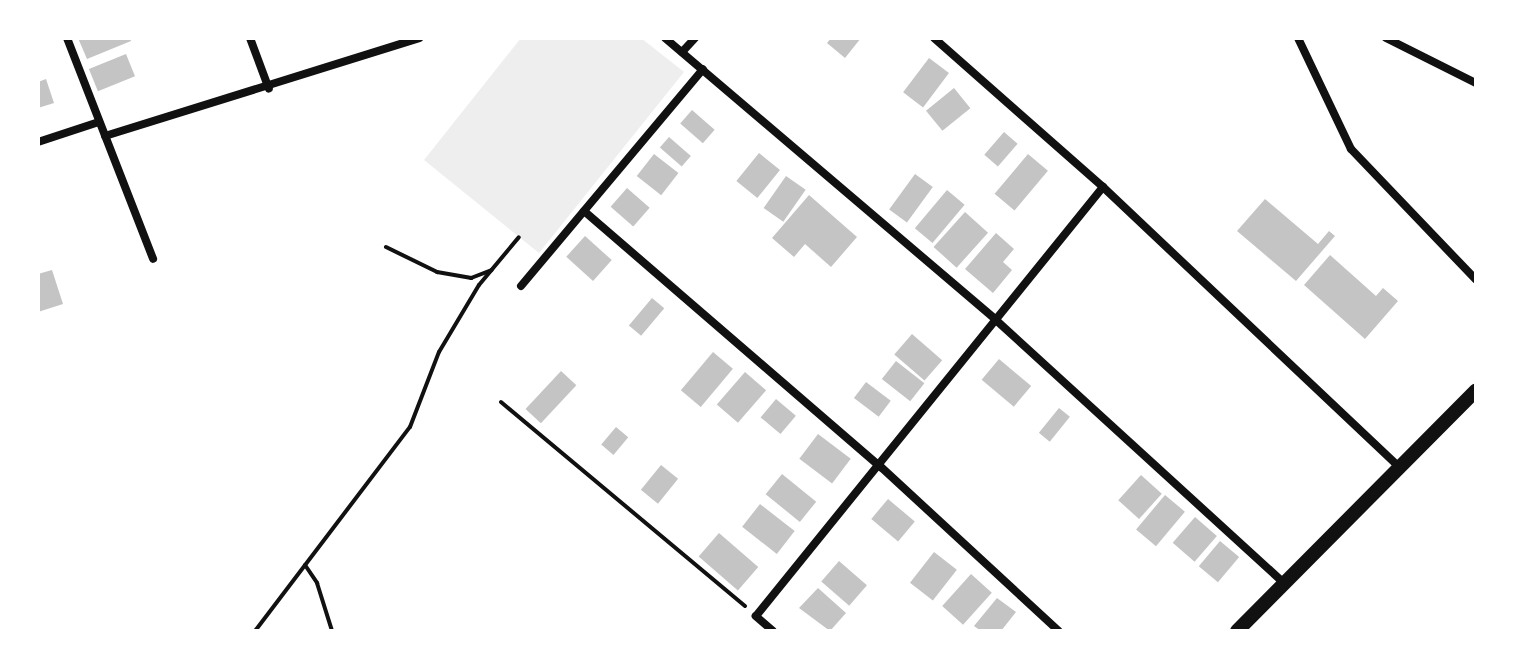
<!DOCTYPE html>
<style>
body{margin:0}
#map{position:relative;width:1514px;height:669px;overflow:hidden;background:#fff;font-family:"Archivo Narrow",sans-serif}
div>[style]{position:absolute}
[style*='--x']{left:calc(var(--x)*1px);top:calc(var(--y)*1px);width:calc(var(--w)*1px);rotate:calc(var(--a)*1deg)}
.green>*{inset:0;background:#eee}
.building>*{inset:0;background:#c4c4c4;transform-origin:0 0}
.path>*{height:4px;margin:-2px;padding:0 2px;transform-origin:2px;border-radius:2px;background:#111}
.minor>*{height:8px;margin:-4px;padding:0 4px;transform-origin:4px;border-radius:4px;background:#111}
.tertiary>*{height:14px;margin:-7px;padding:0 7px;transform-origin:7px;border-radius:7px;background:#111}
span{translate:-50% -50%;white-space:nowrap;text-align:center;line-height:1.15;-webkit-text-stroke:7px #fff;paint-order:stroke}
.frame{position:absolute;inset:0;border:40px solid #fff;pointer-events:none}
</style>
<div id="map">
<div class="green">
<div style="clip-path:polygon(521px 38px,641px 38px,684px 72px,539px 253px,424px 160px)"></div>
</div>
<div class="building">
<div style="clip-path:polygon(78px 38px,130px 38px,131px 41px,87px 59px)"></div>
<div style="clip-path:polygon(831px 38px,861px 38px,845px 58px,827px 43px)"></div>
<div style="left:126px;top:54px;width:24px;height:40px;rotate:68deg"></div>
<div style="left:929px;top:58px;width:25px;height:43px;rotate:37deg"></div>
<div style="clip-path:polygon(46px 79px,54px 103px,38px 108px,38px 82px)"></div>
<div style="left:954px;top:88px;width:26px;height:36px;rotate:51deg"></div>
<div style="left:692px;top:110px;width:30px;height:18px;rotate:41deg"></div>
<div style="left:1004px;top:132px;width:18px;height:30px;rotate:41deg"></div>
<div style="left:669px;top:137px;width:29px;height:14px;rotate:41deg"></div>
<div style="left:759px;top:153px;width:27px;height:36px;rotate:39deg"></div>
<div style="left:654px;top:154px;width:31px;height:28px;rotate:38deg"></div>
<div style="left:1028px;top:154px;width:26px;height:52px;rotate:40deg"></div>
<div style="left:915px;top:174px;width:22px;height:44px;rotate:36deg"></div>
<div style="left:786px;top:176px;width:24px;height:39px;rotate:35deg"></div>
<div style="left:627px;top:188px;width:30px;height:25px;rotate:41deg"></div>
<div style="left:947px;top:190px;width:23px;height:50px;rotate:40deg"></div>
<div style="clip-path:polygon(809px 195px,857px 237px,831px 267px,805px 244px,794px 257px,772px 238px)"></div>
<div style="clip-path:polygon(1265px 199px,1318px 244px,1329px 231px,1335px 236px,1296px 281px,1237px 231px)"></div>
<div style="left:965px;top:212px;width:31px;height:47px;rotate:42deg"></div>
<div style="clip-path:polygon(996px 233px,1014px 249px,1003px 262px,1012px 270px,993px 293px,965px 269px)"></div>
<div style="left:585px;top:236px;width:36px;height:28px;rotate:42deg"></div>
<div style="clip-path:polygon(1330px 255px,1376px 296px,1383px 288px,1398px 301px,1365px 339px,1304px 285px)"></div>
<div style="clip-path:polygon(52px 270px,63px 304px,38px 312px,38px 274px)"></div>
<div style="left:652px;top:298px;width:16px;height:36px;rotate:40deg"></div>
<div style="left:912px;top:334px;width:40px;height:27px;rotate:41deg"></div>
<div style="left:713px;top:352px;width:26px;height:50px;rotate:40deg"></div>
<div style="left:999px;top:359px;width:42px;height:27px;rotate:40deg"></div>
<div style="left:896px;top:361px;width:36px;height:23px;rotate:38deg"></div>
<div style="left:561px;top:371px;width:21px;height:52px;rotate:43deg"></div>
<div style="left:745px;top:372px;width:28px;height:43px;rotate:41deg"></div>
<div style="left:866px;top:382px;width:31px;height:20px;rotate:37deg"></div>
<div style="left:776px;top:399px;width:26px;height:24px;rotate:40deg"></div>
<div style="left:1059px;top:408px;width:14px;height:32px;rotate:39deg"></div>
<div style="left:616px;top:427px;width:16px;height:23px;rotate:40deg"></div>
<div style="left:818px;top:434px;width:41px;height:31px;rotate:37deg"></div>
<div style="left:661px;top:465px;width:22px;height:32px;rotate:39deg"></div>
<div style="left:782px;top:474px;width:44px;height:26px;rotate:39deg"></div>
<div style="left:1141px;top:475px;width:28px;height:34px;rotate:42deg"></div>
<div style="left:1165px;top:495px;width:26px;height:45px;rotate:40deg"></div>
<div style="left:888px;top:499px;width:35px;height:26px;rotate:40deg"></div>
<div style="left:760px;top:504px;width:44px;height:29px;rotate:38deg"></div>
<div style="left:1195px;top:517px;width:29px;height:34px;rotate:41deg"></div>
<div style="left:719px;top:533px;width:52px;height:31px;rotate:41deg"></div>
<div style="left:1220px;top:541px;width:25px;height:33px;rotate:40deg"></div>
<div style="left:934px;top:552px;width:29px;height:39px;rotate:38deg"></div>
<div style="left:839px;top:561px;width:37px;height:27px;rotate:41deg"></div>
<div style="left:971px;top:574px;width:28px;height:43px;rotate:42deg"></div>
<div style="clip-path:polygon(818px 588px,846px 613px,830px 631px,799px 608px)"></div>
<div style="clip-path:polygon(997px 598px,1016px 612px,1001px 631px,981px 631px,974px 626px)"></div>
</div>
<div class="path">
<div style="--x:386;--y:247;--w:57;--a:26.1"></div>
<div style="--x:437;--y:272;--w:35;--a:10"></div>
<div style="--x:471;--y:278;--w:22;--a:-21"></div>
<div style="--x:501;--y:402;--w:318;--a:39.9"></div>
<div style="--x:305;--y:565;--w:22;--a:56"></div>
<div style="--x:317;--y:583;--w:50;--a:72.6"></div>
<div style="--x:255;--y:631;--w:256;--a:-52.8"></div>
<div style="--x:410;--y:427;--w:80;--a:-68.9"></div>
<div style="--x:439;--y:352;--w:78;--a:-59.2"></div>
<div style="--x:479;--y:285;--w:62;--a:-50.2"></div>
</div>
<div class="minor">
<div style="--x:67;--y:38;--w:237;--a:68.7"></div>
<div style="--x:250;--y:38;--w:54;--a:69.6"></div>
<div style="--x:665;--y:38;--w:436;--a:40.4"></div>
<div style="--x:997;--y:321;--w:387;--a:42.4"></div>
<div style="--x:934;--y:38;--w:225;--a:41.4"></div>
<div style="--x:1103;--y:187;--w:406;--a:43.4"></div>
<div style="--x:1298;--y:38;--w:123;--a:64.5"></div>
<div style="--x:1351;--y:149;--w:181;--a:46.3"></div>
<div style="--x:1386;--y:38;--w:101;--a:26.6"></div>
<div style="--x:682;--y:52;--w:19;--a:-47"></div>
<div style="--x:105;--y:136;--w:329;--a:-17.3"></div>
<div style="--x:38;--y:142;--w:64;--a:-18.2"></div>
<div style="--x:584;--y:211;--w:392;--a:40.8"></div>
<div style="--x:881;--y:467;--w:242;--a:42.7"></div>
<div style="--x:521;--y:286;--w:283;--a:-50"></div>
<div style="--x:773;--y:631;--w:23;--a:-139"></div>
<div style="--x:756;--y:616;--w:552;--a:-51.03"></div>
</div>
<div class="tertiary">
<div style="--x:1237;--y:631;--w:339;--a:-45.2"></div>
</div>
<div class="frame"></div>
</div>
